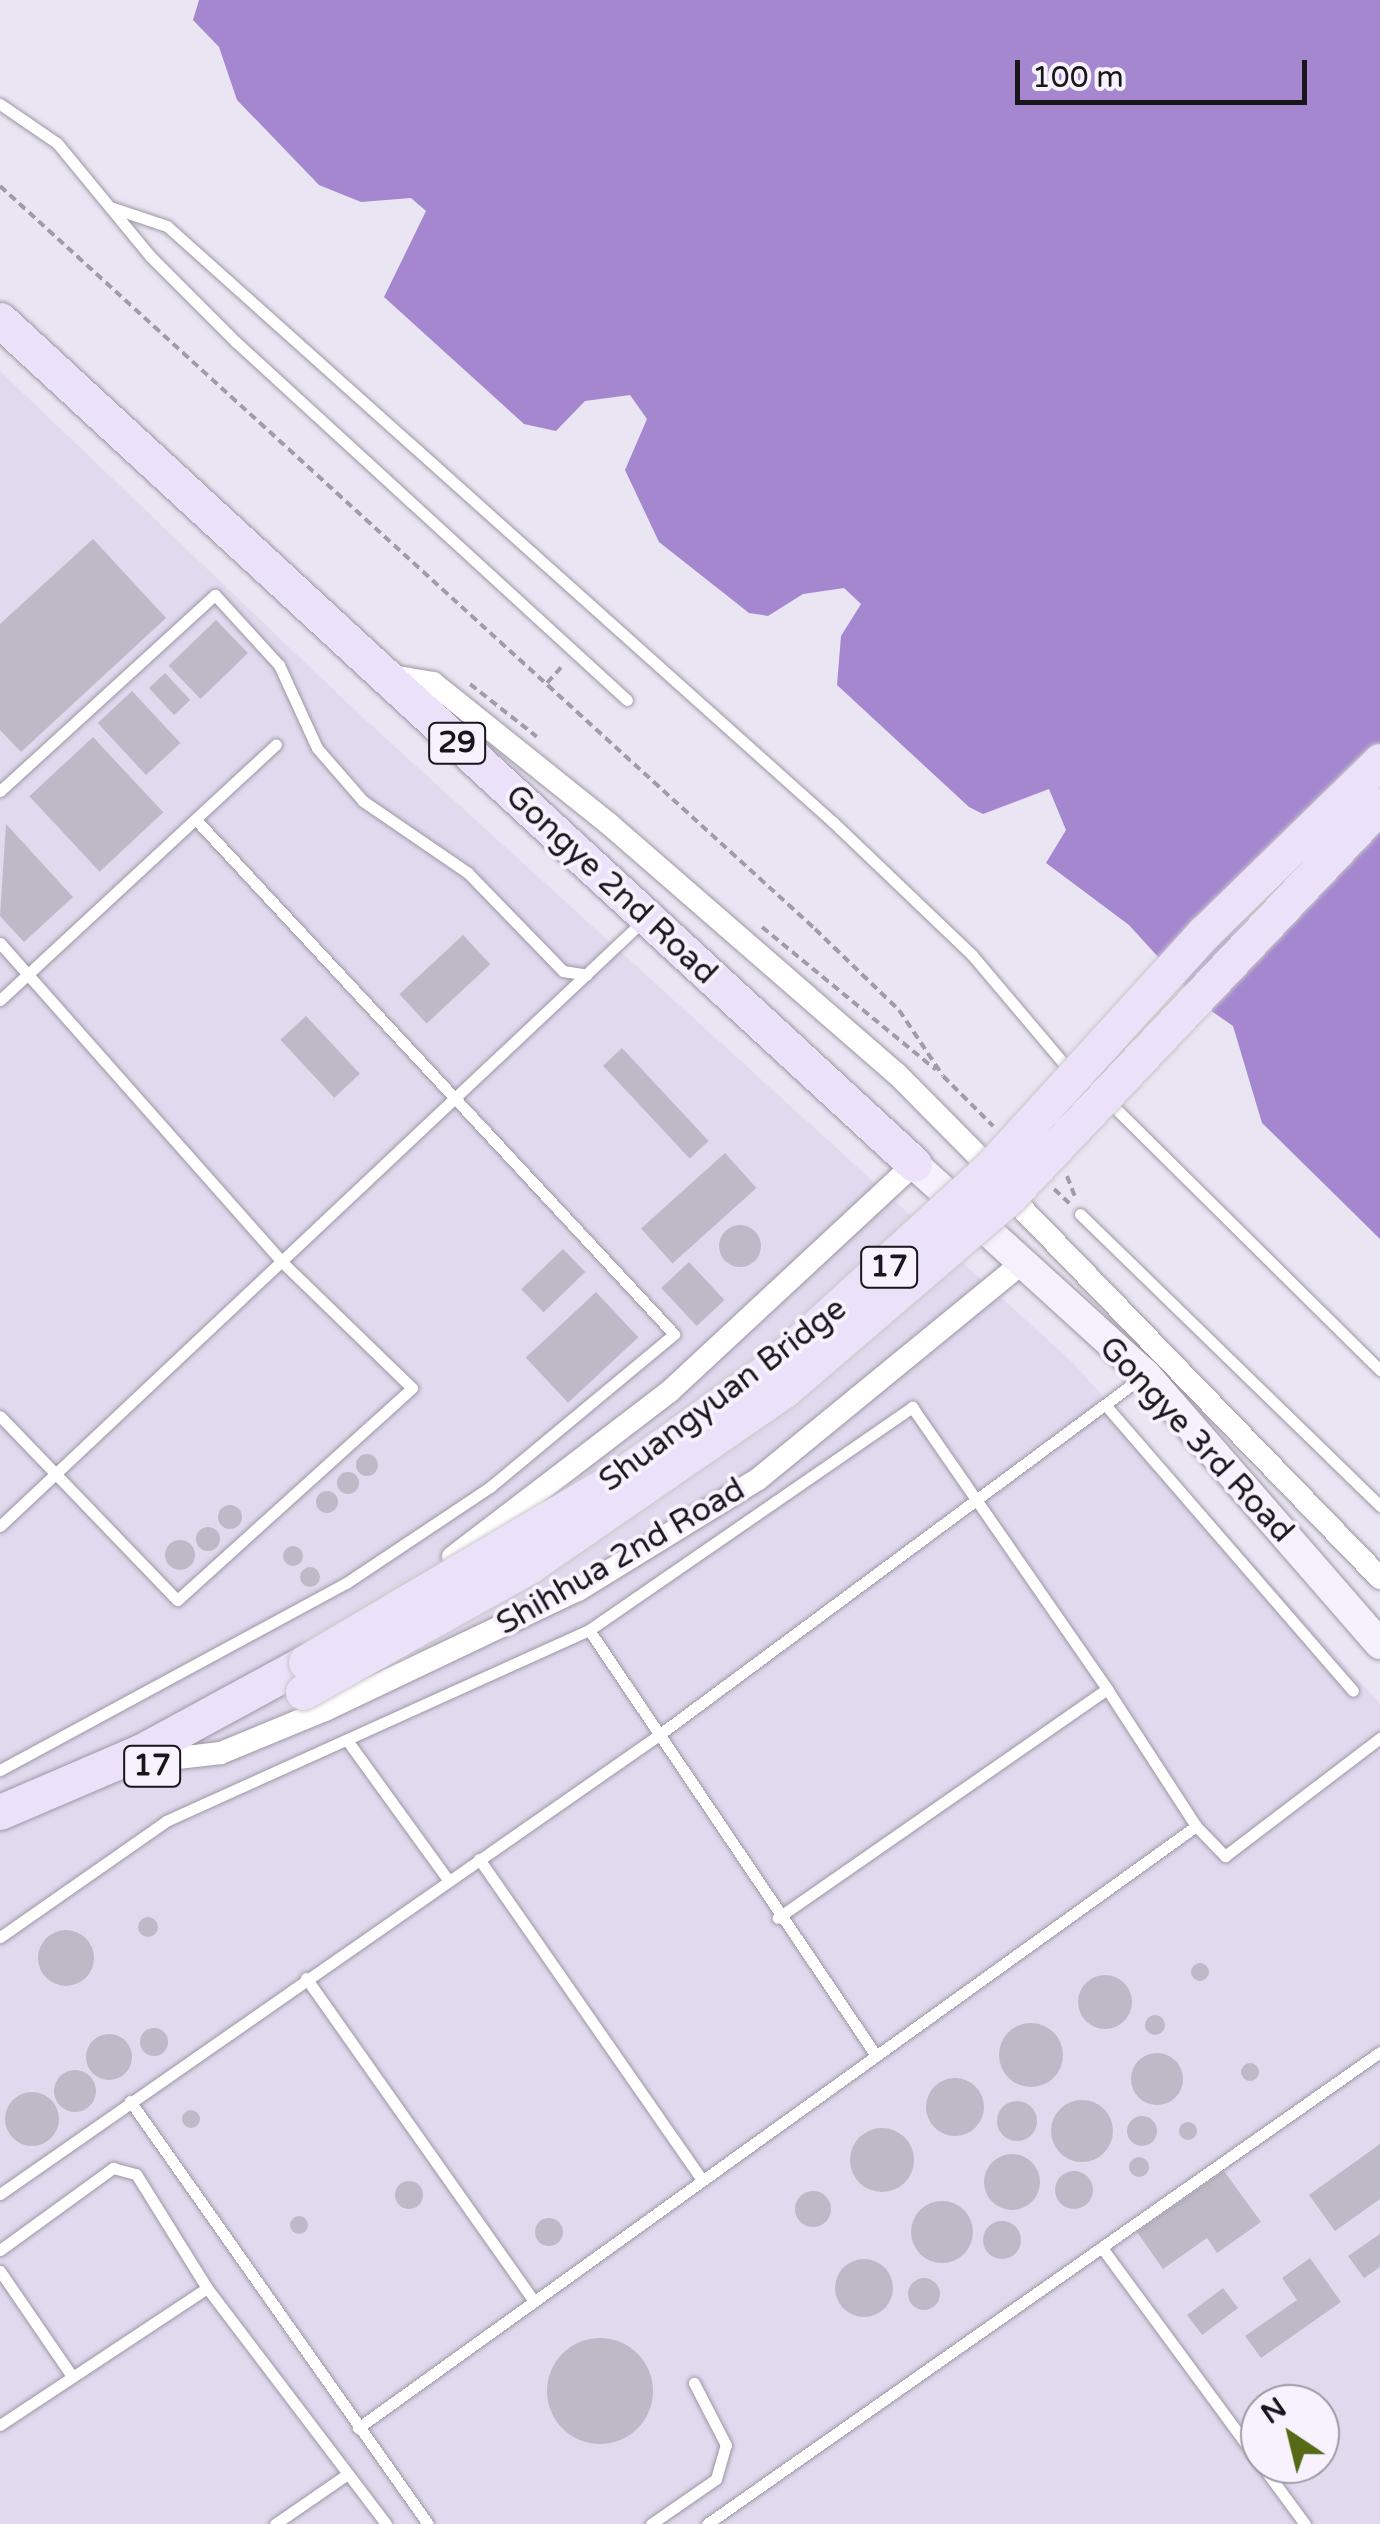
<!DOCTYPE html>
<style>
body{margin:0}
#map{position:relative;width:1380px;height:2524px;overflow:hidden;background:#eae5f3;font-family:"Varela Round",sans-serif}
div>[style]{position:absolute}
[style*='--x']{left:calc(var(--x)*1px);top:calc(var(--y)*1px);width:calc(var(--w)*1px);rotate:calc(var(--a)*1deg)}
.built>*{inset:0;background:#e1d9ee}
.water>*{inset:0;background:#a587d0}
.building>*{inset:0;background:#beb9c7;transform-origin:0 0}
.round{border-radius:50%}
.path>*{height:4px;margin-top:-2px;transform-origin:0;background:repeating-linear-gradient(90deg,#a09ca7 0 8px,transparent 0 13px)}
.roads{filter:drop-shadow(0 0 2px #9c97a4) drop-shadow(0 0 2px #9c97a4)}
.lane>*{height:11px;margin:-5.5px;padding:0 5.5px;transform-origin:5.5px;border-radius:5.5px;background:#fff}
.street>*{height:22px;margin:-11px;padding:0 11px;transform-origin:11px;border-radius:11px;background:#fff}
.secondary>*{height:30px;margin:-15px;padding:0 15px;transform-origin:15px;border-radius:15px;background:#f5f1fc}
.primary>*{height:35px;margin:-17.5px;padding:0 17.5px;transform-origin:17.5px;border-radius:17.5px;background:#ebe2fa}
.bridges{filter:drop-shadow(0 0 2px #c8c7c8) drop-shadow(0 0 2px #c8c7c8)}
.primary-bridge>*{height:35px;margin:-17.5px;padding:0 17.5px;transform-origin:17.5px;border-radius:17.5px;background:#ebe2fa}
span{translate:-50% -50%;white-space:nowrap;text-align:center;line-height:1.15;-webkit-text-stroke:8px #f7f2fe;paint-order:stroke}
.shield-label span{padding:2px 8px;background:#f7f2fe;border:2px solid;border-radius:8px;-webkit-text-stroke-width:0}
.shield-label{font-size:30px;color:#18161b;font-weight:700}
.street-label{font-size:32px;color:#18161b}
.north{position:absolute;left:1240px;top:2384px;width:100px;height:100px;box-sizing:border-box;background:#f7f2fe;border:2px solid #9e9aa3;border-radius:50%;rotate:325deg;font-size:28px;font-weight:700;line-height:40px;text-align:center;color:#18161b}
.north::after{content:'';display:block;margin:auto;width:35px;height:45px;background:#566916;clip-path:polygon(50% 0,100% 100%,50% 72%,0 100%)}
.scale{position:absolute;left:1015px;top:60px;width:292px;height:45px;box-sizing:border-box;border:5px solid #18161b;border-top:0;padding-left:12px;font-size:30px;line-height:35px;white-space:nowrap;color:#18161b;-webkit-text-stroke:8px #f7f2fe;paint-order:stroke}
</style>
<div id="map">
<div class="built">
<div style="clip-path:polygon(evenodd,0 371px,359px 714px,1072px 1362px,1380px 1704px,1380px 2524px,0 2524px,0 371px,1260px 2404px,1320px 2404px,1320px 2464px,1260px 2464px,1260px 2404px)"></div>
</div>
<div class="water">
<div style="clip-path:polygon(199px 0,1380px 0,1380px 1239px,1262px 1123px,1233px 1026px,1200px 1003px,1129px 925px,1046px 863px,1066px 830px,1049px 789px,983px 814px,969px 807px,837px 685px,841px 636px,861px 604px,844px 588px,803px 594px,768px 616px,749px 613px,659px 542px,625px 470px,647px 419px,630px 395px,585px 401px,556px 431px,524px 424px,384px 297px,426px 211px,411px 198px,361px 202px,319px 185px,237px 100px,219px 47px,193px 20px)"></div>
</div>
<div class="building">
<div style="clip-path:polygon(93px 539px,166px 618px,21px 752px,0 730px,0 624px)"></div>
<div style="left:216px;top:620px;width:46px;height:66px;rotate:46deg"></div>
<div style="left:165px;top:673px;width:37px;height:22px;rotate:47deg"></div>
<div style="left:132px;top:691px;width:71px;height:47px;rotate:47deg"></div>
<div style="left:93px;top:737px;width:103px;height:87px;rotate:47deg"></div>
<div style="clip-path:polygon(6px 824px,73px 897px,24px 942px,0 916px)"></div>
<div style="left:463px;top:935px;width:40px;height:87px;rotate:47deg"></div>
<div style="left:306px;top:1016px;width:79px;height:35px;rotate:47deg"></div>
<div style="left:622px;top:1048px;width:127px;height:26px;rotate:47deg"></div>
<div style="left:725px;top:1153px;width:47px;height:113px;rotate:48deg"></div>
<div class="round" style="left:719px;top:1225px;width:42px;height:42px"></div>
<div style="left:563px;top:1249px;width:32px;height:58px;rotate:46deg"></div>
<div style="left:689px;top:1262px;width:52px;height:38px;rotate:47deg"></div>
<div style="left:596px;top:1292px;width:62px;height:96px;rotate:47deg"></div>
<div class="round" style="left:356px;top:1454px;width:22px;height:22px"></div>
<div class="round" style="left:337px;top:1472px;width:22px;height:22px"></div>
<div class="round" style="left:316px;top:1491px;width:22px;height:22px"></div>
<div class="round" style="left:218px;top:1505px;width:24px;height:24px"></div>
<div class="round" style="left:196px;top:1527px;width:24px;height:24px"></div>
<div class="round" style="left:165px;top:1540px;width:30px;height:30px"></div>
<div class="round" style="left:283px;top:1546px;width:20px;height:20px"></div>
<div class="round" style="left:300px;top:1567px;width:20px;height:20px"></div>
<div class="round" style="left:138px;top:1917px;width:20px;height:20px"></div>
<div class="round" style="left:38px;top:1930px;width:56px;height:56px"></div>
<div class="round" style="left:1191px;top:1963px;width:18px;height:18px"></div>
<div class="round" style="left:1078px;top:1975px;width:54px;height:54px"></div>
<div class="round" style="left:1145px;top:2015px;width:20px;height:20px"></div>
<div class="round" style="left:999px;top:2023px;width:64px;height:64px"></div>
<div class="round" style="left:140px;top:2028px;width:28px;height:28px"></div>
<div class="round" style="left:86px;top:2034px;width:46px;height:46px"></div>
<div class="round" style="left:1131px;top:2053px;width:52px;height:52px"></div>
<div class="round" style="left:1241px;top:2063px;width:18px;height:18px"></div>
<div class="round" style="left:54px;top:2070px;width:42px;height:42px"></div>
<div class="round" style="left:926px;top:2078px;width:58px;height:58px"></div>
<div class="round" style="left:5px;top:2092px;width:54px;height:54px"></div>
<div class="round" style="left:1051px;top:2100px;width:62px;height:62px"></div>
<div class="round" style="left:997px;top:2101px;width:40px;height:40px"></div>
<div class="round" style="left:182px;top:2110px;width:18px;height:18px"></div>
<div class="round" style="left:1127px;top:2116px;width:30px;height:30px"></div>
<div class="round" style="left:1179px;top:2122px;width:18px;height:18px"></div>
<div class="round" style="left:850px;top:2128px;width:64px;height:64px"></div>
<div style="clip-path:polygon(1380px 2144px,1380px 2199px,1335px 2231px,1309px 2195px)"></div>
<div class="round" style="left:984px;top:2154px;width:56px;height:56px"></div>
<div class="round" style="left:1129px;top:2157px;width:20px;height:20px"></div>
<div class="round" style="left:1055px;top:2171px;width:38px;height:38px"></div>
<div style="clip-path:polygon(1224px 2171px,1261px 2222px,1217px 2253px,1207px 2238px,1163px 2269px,1137px 2232px)"></div>
<div class="round" style="left:395px;top:2181px;width:28px;height:28px"></div>
<div class="round" style="left:795px;top:2191px;width:36px;height:36px"></div>
<div class="round" style="left:911px;top:2201px;width:62px;height:62px"></div>
<div class="round" style="left:290px;top:2216px;width:18px;height:18px"></div>
<div class="round" style="left:535px;top:2218px;width:28px;height:28px"></div>
<div class="round" style="left:983px;top:2221px;width:38px;height:38px"></div>
<div style="clip-path:polygon(1380px 2234px,1380px 2267px,1364px 2278px,1348px 2256px)"></div>
<div style="clip-path:polygon(1310px 2258px,1341px 2302px,1261px 2358px,1245px 2336px,1297px 2300px,1282px 2278px)"></div>
<div class="round" style="left:835px;top:2259px;width:58px;height:58px"></div>
<div class="round" style="left:908px;top:2278px;width:32px;height:32px"></div>
<div style="left:1223px;top:2288px;width:25px;height:45px;rotate:53deg"></div>
<div class="round" style="left:547px;top:2338px;width:106px;height:106px"></div>
</div>
<div class="path">
<div style="--x:0;--y:186;--w:1103;--a:42.35"></div>
<div style="--x:815;--y:929;--w:117;--a:44"></div>
<div style="--x:899;--y:1010;--w:79;--a:56.3"></div>
<div style="--x:547;--y:683;--w:25;--a:-48"></div>
<div style="--x:470;--y:684;--w:85;--a:38.3"></div>
<div style="--x:762;--y:927;--w:225;--a:39.4"></div>
<div style="--x:943;--y:1076;--w:71;--a:45"></div>
<div style="--x:1067;--y:1176;--w:25;--a:69"></div>
<div style="--x:1054;--y:1189;--w:21;--a:43"></div>
</div>
<div class="roads">
<div class="lane">
<div style="--x:0;--y:104;--w:69;--a:34.4"></div>
<div style="--x:57;--y:143;--w:146;--a:50.5"></div>
<div style="--x:150;--y:256;--w:122;--a:45"></div>
<div style="--x:236;--y:342;--w:530;--a:42.48"></div>
<div style="--x:110;--y:207;--w:60;--a:18.4"></div>
<div style="--x:167;--y:226;--w:894;--a:41.83"></div>
<div style="--x:833;--y:822;--w:192;--a:43.7"></div>
<div style="--x:972;--y:955;--w:153;--a:49.8"></div>
<div style="--x:0;--y:791;--w:291;--a:-42.4"></div>
<div style="--x:215;--y:595;--w:95;--a:47.6"></div>
<div style="--x:279;--y:665;--w:91;--a:65.4"></div>
<div style="--x:317;--y:748;--w:70;--a:49"></div>
<div style="--x:363;--y:801;--w:127;--a:34.4"></div>
<div style="--x:468;--y:873;--w:136;--a:45.9"></div>
<div style="--x:563;--y:971;--w:24;--a:9"></div>
<div style="--x:0;--y:943;--w:424;--a:48.5"></div>
<div style="--x:281;--y:1261;--w:182;--a:44.1"></div>
<div style="--x:412;--y:1388;--w:316;--a:137.9"></div>
<div style="--x:177;--y:1600;--w:255;--a:-133.9"></div>
<div style="--x:0;--y:1000;--w:376;--a:-42.8"></div>
<div style="--x:1105;--y:1098;--w:387;--a:44.7"></div>
<div style="--x:1080;--y:1214;--w:419;--a:44.2"></div>
<div style="--x:1108;--y:1408;--w:374;--a:49.1"></div>
<div style="--x:0;--y:1526;--w:886;--a:-43.26"></div>
<div style="--x:589;--y:1630;--w:511;--a:56"></div>
<div style="--x:1107;--y:1689;--w:163;--a:57"></div>
<div style="--x:1196;--y:1826;--w:42;--a:46"></div>
<div style="--x:1225;--y:1856;--w:195;--a:-37.3"></div>
<div style="--x:349;--y:1743;--w:169;--a:54.1"></div>
<div style="--x:0;--y:1770;--w:393;--a:-28.4"></div>
<div style="--x:346;--y:1583;--w:173;--a:-33.7"></div>
<div style="--x:490;--y:1487;--w:239;--a:-39.7"></div>
<div style="--x:674;--y:1334;--w:698;--a:-132.91"></div>
<div style="--x:479;--y:1859;--w:391;--a:55.2"></div>
<div style="--x:0;--y:1937;--w:203;--a:-34.9"></div>
<div style="--x:166;--y:1821;--w:464;--a:-24.3"></div>
<div style="--x:589;--y:1630;--w:393;--a:-34.6"></div>
<div style="--x:912;--y:1407;--w:343;--a:55.3"></div>
<div style="--x:1107;--y:1689;--w:401;--a:145.2"></div>
<div style="--x:306;--y:1978;--w:389;--a:54.8"></div>
<div style="--x:130;--y:2101;--w:517;--a:54.84"></div>
<div style="--x:0;--y:2194;--w:799;--a:-34.86"></div>
<div style="--x:656;--y:1737;--w:605;--a:-36.53"></div>
<div style="--x:0;--y:2250;--w:140;--a:-36"></div>
<div style="--x:113;--y:2168;--w:24;--a:15"></div>
<div style="--x:136;--y:2174;--w:134;--a:58.1"></div>
<div style="--x:207;--y:2288;--w:296;--a:52.8"></div>
<div style="--x:1105;--y:2252;--w:338;--a:53.7"></div>
<div style="--x:0;--y:2271;--w:127;--a:55.6"></div>
<div style="--x:0;--y:2425;--w:248;--a:-33.5"></div>
<div style="--x:358;--y:2428;--w:1032;--a:-35.69"></div>
<div style="--x:275;--y:2524;--w:86;--a:-34.6"></div>
<div style="--x:651;--y:2524;--w:79;--a:-34.7"></div>
<div style="--x:716;--y:2479;--w:35;--a:-74"></div>
<div style="--x:726;--y:2445;--w:70;--a:-117.3"></div>
<div style="--x:707;--y:2524;--w:822;--a:-35.04"></div>
</div>
<div class="street">
<div style="--x:386;--y:675;--w:48;--a:9.7"></div>
<div style="--x:433;--y:683;--w:226;--a:38.7"></div>
<div style="--x:609;--y:824;--w:381;--a:41"></div>
<div style="--x:897;--y:1074;--w:132;--a:45.3"></div>
<div style="--x:1010;--y:1196;--w:532;--a:45.91"></div>
<div style="--x:453;--y:1557;--w:273;--a:-37.4"></div>
<div style="--x:670;--y:1391;--w:333;--a:-42.9"></div>
<div style="--x:169;--y:1759;--w:52;--a:-6.6"></div>
<div style="--x:221;--y:1753;--w:113;--a:-22.5"></div>
<div style="--x:325;--y:1710;--w:280;--a:-25.4"></div>
<div style="--x:578;--y:1590;--w:210;--a:-31.6"></div>
<div style="--x:757;--y:1480;--w:341;--a:-39.3"></div>
</div>
<div class="secondary">
<div style="--x:914;--y:1164;--w:312;--a:42.3"></div>
<div style="--x:1145;--y:1374;--w:358;--a:49"></div>
</div>
<div class="primary">
<div style="--x:0;--y:320;--w:1244;--a:42.72"></div>
<div style="--x:0;--y:1812;--w:155;--a:-23.2"></div>
<div style="--x:142;--y:1751;--w:187;--a:-28.5"></div>
</div>
</div>
<div class="bridges">
<div class="primary-bridge">
<div style="--x:306;--y:1662;--w:364;--a:-30.6"></div>
<div style="--x:619;--y:1477;--w:186;--a:-35.6"></div>
<div style="--x:770;--y:1369;--w:298;--a:-42.4"></div>
<div style="--x:990;--y:1168;--w:318;--a:-47.7"></div>
<div style="--x:1204;--y:933;--w:246;--a:-44.3"></div>
<div style="--x:303;--y:1692;--w:259;--a:-29.1"></div>
<div style="--x:529;--y:1566;--w:310;--a:-34.6"></div>
<div style="--x:784;--y:1390;--w:298;--a:-40.6"></div>
<div style="--x:1010;--y:1196;--w:538;--a:-46.58"></div>
</div>
</div>
<div class="shield-label">
<span style="left:457px;top:743px">29</span>
<span style="left:889px;top:1267px">17</span>
<span style="left:152px;top:1766px">17</span>
</div>
<div class="street-label">
<span style="left:611px;top:885px;rotate:43deg">Gongye 2nd Road</span>
<span style="left:723px;top:1395px;rotate:-37deg">Shuangyuan Bridge</span>
<span style="left:1196px;top:1440px;rotate:47deg">Gongye 3rd Road</span>
<span style="left:621px;top:1557px;rotate:-30deg">Shihhua 2nd Road</span>
</div>
<div class="north">N</div>
<div class="scale">100 m</div>
</div>
